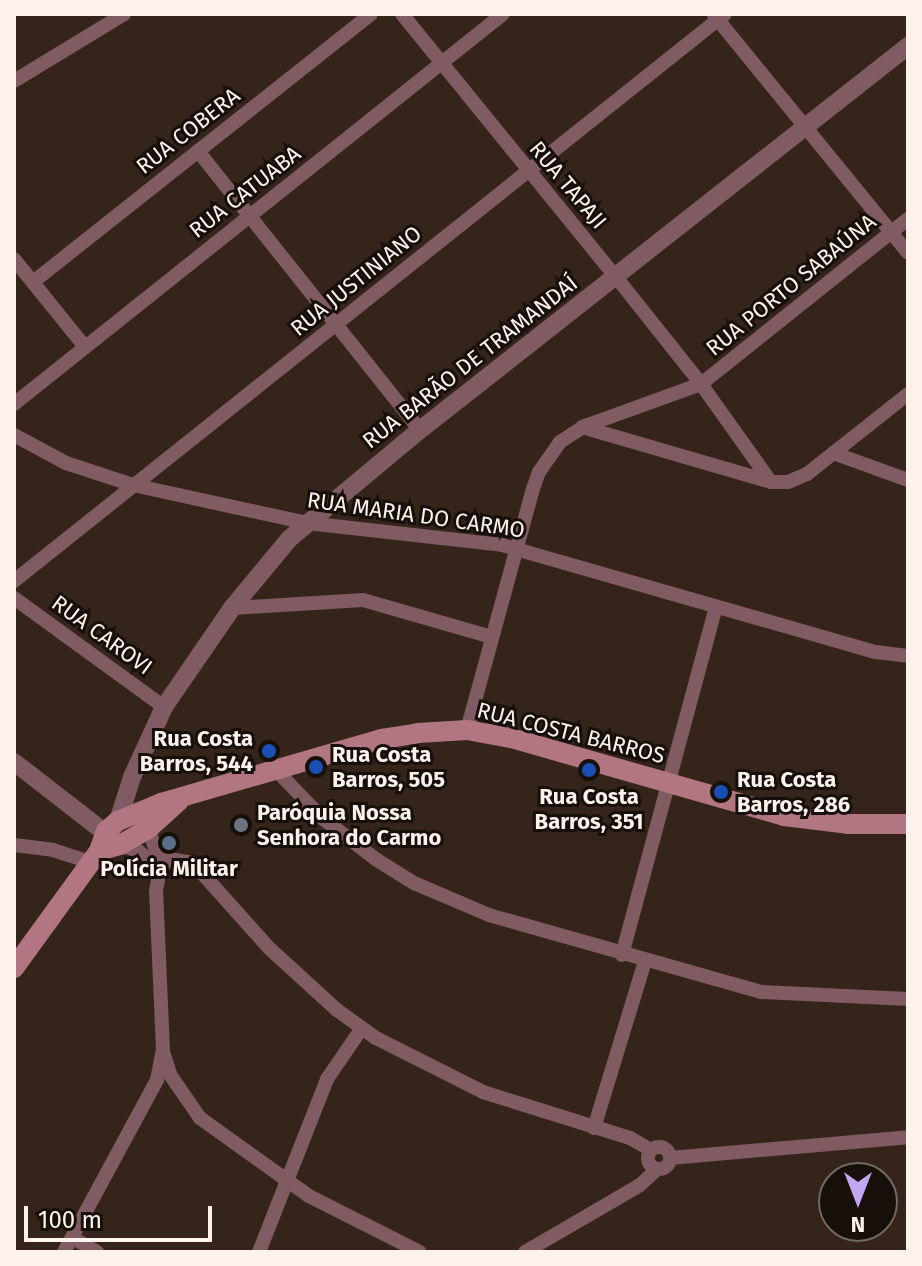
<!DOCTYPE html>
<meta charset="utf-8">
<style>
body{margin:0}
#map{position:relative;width:922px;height:1266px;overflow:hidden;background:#34241a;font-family:"Fira Sans",sans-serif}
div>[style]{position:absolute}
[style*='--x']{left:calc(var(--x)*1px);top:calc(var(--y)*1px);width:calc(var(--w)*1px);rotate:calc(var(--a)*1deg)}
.minor>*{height:14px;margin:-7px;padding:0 7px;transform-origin:7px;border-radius:7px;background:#805b61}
.minor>.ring{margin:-7px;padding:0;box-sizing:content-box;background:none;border:14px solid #805b61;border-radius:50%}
.tertiary>*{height:18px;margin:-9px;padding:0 9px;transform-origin:9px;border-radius:9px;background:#805b61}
.secondary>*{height:20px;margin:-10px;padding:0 10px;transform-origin:10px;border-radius:10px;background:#b27682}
.dots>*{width:22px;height:22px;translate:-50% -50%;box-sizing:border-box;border:4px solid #160f0a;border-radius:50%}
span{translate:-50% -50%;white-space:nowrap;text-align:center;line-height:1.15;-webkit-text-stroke:6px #160f0a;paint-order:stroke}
.street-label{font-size:22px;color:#fdf2eb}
.poi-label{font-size:22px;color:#fdf2eb;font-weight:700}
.right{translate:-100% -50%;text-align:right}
.left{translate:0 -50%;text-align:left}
.frame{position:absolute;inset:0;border:16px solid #fdf2eb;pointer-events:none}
.north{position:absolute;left:818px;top:1162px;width:80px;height:80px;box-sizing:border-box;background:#160f0a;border:2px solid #726a64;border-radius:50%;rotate:180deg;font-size:22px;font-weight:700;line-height:32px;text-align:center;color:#fdf2eb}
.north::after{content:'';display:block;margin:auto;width:28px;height:36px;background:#c3a7f2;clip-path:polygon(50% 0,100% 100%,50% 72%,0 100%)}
.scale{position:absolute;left:24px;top:1206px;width:188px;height:36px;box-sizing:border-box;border:4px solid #fdf2eb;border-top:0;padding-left:10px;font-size:24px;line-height:28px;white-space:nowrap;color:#fdf2eb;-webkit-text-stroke:6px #160f0a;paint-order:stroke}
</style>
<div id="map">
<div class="minor">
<div style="--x:402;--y:14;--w:339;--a:50.9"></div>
<div style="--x:616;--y:277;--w:137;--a:51.5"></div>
<div style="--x:701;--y:384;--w:120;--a:54.5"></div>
<div style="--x:714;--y:15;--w:307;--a:50.8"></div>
<div style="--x:14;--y:81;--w:129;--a:-31.3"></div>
<div style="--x:198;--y:151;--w:357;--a:51.5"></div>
<div style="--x:14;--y:259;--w:113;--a:51.1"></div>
<div style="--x:33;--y:282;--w:431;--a:-38.4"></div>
<div style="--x:14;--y:404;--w:625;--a:-38.57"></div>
<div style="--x:582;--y:427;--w:197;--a:16.2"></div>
<div style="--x:771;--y:482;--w:17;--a:0"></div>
<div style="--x:788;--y:482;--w:21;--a:-23"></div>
<div style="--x:807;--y:474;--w:129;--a:-38.4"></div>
<div style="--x:14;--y:435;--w:59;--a:28.3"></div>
<div style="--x:66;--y:463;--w:71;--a:18.2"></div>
<div style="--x:133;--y:485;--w:178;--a:12.3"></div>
<div style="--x:307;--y:523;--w:196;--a:6.4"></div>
<div style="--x:502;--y:545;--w:389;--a:16"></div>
<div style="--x:876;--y:652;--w:32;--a:7"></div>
<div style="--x:833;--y:453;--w:80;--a:19.8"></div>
<div style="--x:14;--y:581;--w:909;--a:-38.57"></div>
<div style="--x:14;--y:598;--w:185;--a:36"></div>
<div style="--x:232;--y:608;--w:131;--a:-3.5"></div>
<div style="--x:363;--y:600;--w:134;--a:16"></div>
<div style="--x:467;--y:730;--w:250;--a:-74.7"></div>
<div style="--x:533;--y:489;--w:18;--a:-71"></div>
<div style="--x:539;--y:472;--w:37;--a:-55"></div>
<div style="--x:560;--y:442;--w:30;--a:-33"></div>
<div style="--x:585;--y:426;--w:123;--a:-19.9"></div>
<div style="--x:701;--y:384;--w:265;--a:-38.6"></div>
<div style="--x:277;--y:771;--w:65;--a:46.2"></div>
<div style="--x:322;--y:818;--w:69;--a:37.4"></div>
<div style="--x:377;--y:860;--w:44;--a:31.9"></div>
<div style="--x:414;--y:883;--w:82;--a:23.1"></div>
<div style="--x:489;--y:915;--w:283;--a:15.8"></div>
<div style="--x:761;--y:992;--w:147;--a:2.7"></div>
<div style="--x:148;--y:829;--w:19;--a:69"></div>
<div style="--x:155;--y:847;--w:18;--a:41"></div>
<div style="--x:14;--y:845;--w:39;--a:7"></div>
<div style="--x:53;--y:850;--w:40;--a:18"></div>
<div style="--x:120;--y:845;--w:19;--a:18"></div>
<div style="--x:138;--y:851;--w:28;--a:38"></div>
<div style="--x:160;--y:868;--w:13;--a:-45"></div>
<div style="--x:169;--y:859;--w:24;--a:9"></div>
<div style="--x:193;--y:863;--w:114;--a:48.2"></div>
<div style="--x:269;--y:948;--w:92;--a:42.4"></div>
<div style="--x:337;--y:1010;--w:48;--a:35.7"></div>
<div style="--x:376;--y:1038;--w:120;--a:26.8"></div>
<div style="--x:483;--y:1092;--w:154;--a:17.4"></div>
<div style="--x:630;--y:1138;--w:24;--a:30"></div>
<div style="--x:622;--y:955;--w:361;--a:-74.9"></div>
<div style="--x:164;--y:1055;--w:22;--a:72"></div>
<div style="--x:171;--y:1076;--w:51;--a:55.4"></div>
<div style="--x:200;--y:1118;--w:134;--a:35.6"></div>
<div style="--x:309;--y:1196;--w:124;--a:26.8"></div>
<div style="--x:594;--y:1128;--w:175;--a:-73"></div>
<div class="ring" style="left:648px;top:1147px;width:8px;height:8px"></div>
<div style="--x:670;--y:1158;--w:239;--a:-5"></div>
<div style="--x:73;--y:1238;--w:28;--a:30"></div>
<div style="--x:64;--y:1252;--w:196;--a:-61.6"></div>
<div style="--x:157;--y:1080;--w:31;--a:-79"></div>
<div style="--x:163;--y:1050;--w:159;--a:-92.5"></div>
<div style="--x:156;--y:891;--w:23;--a:-80"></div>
<div style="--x:259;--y:1252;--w:186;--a:-68.5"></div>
<div style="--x:327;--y:1079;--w:62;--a:-55.5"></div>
<div style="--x:525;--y:1252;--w:133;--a:-30.2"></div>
<div style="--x:640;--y:1185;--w:23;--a:-43"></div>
</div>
<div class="tertiary">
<div style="--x:14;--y:762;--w:129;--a:37.8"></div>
<div style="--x:118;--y:821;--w:46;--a:-72.3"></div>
<div style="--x:132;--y:777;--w:77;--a:-65.4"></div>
<div style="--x:164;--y:707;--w:120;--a:-55.5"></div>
<div style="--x:232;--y:608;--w:89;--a:-50.4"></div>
<div style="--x:289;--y:539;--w:170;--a:-39.8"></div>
<div style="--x:420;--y:430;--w:621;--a:-38.2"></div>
</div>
<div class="secondary">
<div style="--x:99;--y:851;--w:22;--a:-16"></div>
<div style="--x:120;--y:845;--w:32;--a:-30"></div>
<div style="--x:148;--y:829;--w:42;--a:-42.1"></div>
<div style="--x:14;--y:968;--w:145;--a:-54"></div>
<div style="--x:99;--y:851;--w:21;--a:-71"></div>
<div style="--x:106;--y:831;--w:16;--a:-40"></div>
<div style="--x:118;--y:821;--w:47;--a:-22.7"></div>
<div style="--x:161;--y:803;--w:230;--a:-16.2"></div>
<div style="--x:382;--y:739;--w:36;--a:-9"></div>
<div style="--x:418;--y:733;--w:49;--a:-3.5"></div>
<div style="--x:467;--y:730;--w:45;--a:10.3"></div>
<div style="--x:511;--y:738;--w:284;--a:15.9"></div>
<div style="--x:784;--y:816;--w:64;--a:7.1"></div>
<div style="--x:848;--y:824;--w:60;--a:0"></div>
</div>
<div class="dots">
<div style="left:269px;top:751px;background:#1a4fb4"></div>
<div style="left:316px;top:767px;background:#1a4fb4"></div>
<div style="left:589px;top:770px;background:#1a4fb4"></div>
<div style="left:721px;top:792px;background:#1a4fb4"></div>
<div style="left:241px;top:825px;background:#6b7280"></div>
<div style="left:169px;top:843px;background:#5c6f8a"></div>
</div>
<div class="street-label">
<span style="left:188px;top:131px;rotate:-38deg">RUA COBERA</span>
<span style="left:568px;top:185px;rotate:50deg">RUA TAPAJI</span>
<span style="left:245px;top:192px;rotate:-38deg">RUA CATUABA</span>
<span style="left:356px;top:281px;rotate:-39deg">RUA JUSTINIANO</span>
<span style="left:791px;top:285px;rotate:-39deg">RUA PORTO SABAÚNA</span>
<span style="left:470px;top:362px;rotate:-38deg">RUA BARÃO DE TRAMANDAÍ</span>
<span style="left:416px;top:515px;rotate:8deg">RUA MARIA DO CARMO</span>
<span style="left:102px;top:635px;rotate:36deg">RUA CAROVI</span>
<span style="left:571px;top:733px;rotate:14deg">RUA COSTA BARROS</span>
</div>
<div class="poi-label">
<span class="right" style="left:253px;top:751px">Rua Costa<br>Barros, 544</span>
<span class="left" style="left:332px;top:767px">Rua Costa<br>Barros, 505</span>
<span class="left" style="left:737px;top:792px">Rua Costa<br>Barros, 286</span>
<span style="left:589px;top:809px">Rua Costa<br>Barros, 351</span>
<span class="left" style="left:257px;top:825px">Paróquia Nossa<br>Senhora do Carmo</span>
<span style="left:169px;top:869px">Polícia Militar</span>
</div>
<div class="frame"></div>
<div class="north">N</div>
<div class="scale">100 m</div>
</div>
